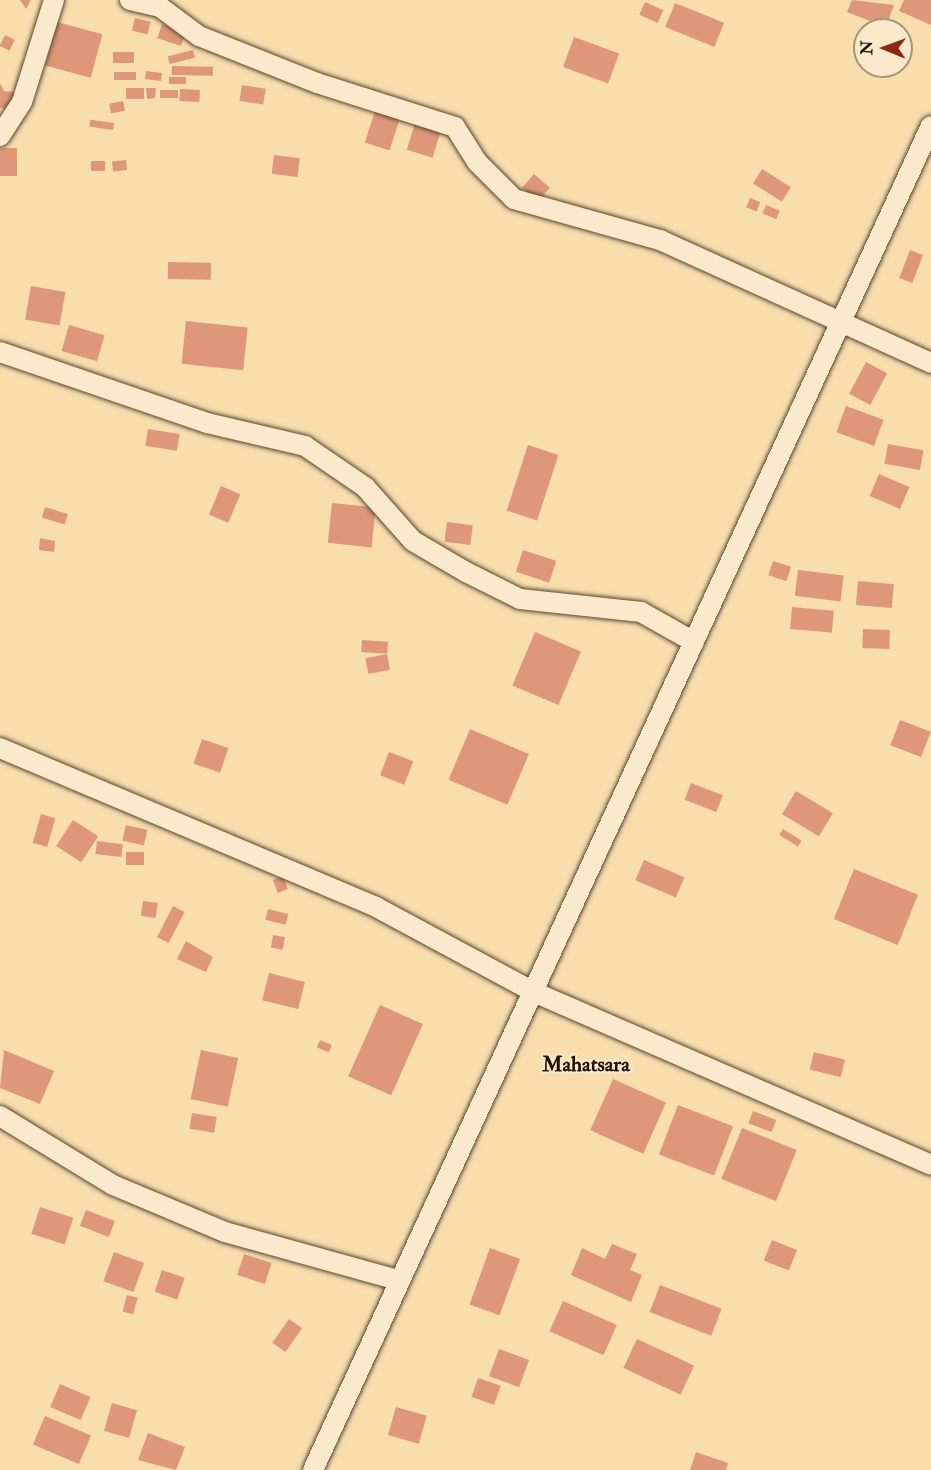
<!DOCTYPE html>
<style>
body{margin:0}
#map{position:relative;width:931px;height:1470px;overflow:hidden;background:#f8ddad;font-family:"IM FELL Double Pica",serif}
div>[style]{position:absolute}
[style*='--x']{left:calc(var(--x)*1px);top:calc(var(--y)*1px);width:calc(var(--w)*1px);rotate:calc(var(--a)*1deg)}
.building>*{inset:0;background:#de9879;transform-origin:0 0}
.roads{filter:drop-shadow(0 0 2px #574630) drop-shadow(0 0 2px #574630)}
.minor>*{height:20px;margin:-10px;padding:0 10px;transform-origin:10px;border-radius:10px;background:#fae9ca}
span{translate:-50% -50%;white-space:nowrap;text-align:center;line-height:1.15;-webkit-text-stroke:4.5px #fae9ca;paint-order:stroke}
.neighbourhood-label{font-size:21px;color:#211407;font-weight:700}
.north{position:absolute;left:853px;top:18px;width:60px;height:60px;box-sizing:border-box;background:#fae9ca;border:2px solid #a3947c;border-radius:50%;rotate:271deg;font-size:16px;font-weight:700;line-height:24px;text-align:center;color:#211407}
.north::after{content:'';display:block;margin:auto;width:21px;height:27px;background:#8f2418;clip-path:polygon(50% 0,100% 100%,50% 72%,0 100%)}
</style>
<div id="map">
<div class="building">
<div style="clip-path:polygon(20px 0,31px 0,26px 9px)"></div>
<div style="clip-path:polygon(852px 0,894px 5px,886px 27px,847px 12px)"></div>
<div style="clip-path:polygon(904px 0,931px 0,931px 25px,899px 11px)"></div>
<div style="left:645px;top:2px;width:20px;height:14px;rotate:24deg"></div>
<div style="left:675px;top:3px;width:53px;height:26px;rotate:22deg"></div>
<div style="left:135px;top:18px;width:16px;height:13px;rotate:14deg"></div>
<div style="left:57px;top:22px;width:47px;height:45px;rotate:15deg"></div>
<div style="left:162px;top:24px;width:25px;height:15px;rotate:18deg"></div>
<div style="left:5px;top:35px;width:11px;height:12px;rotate:27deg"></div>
<div style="left:574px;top:37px;width:48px;height:32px;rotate:20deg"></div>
<div style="left:193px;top:50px;width:8px;height:26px;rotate:76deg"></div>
<div style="left:113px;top:52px;width:21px;height:11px"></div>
<div style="left:172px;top:66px;width:41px;height:9px;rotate:1deg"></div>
<div style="left:146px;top:71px;width:16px;height:8px;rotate:7deg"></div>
<div style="left:114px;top:72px;width:22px;height:8px"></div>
<div style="left:169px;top:77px;width:17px;height:7px"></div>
<div style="clip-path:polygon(0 83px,4px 91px,15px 92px,14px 109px,0 108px)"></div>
<div style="left:242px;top:85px;width:24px;height:16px;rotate:9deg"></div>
<div style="left:126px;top:88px;width:18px;height:11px"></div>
<div style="clip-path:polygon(146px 88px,156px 88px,155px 98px,147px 99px)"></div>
<div style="left:180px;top:89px;width:20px;height:12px;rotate:3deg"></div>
<div style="left:160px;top:90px;width:18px;height:8px"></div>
<div style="left:123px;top:101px;width:10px;height:14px;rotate:79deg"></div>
<div style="left:375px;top:111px;width:26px;height:33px;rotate:18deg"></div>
<div style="left:114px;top:123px;width:7px;height:24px;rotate:98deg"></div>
<div style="left:415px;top:123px;width:27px;height:28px;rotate:17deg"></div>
<div style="left:0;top:148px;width:17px;height:28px"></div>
<div style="left:274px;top:155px;width:26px;height:19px;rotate:7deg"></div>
<div style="left:126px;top:160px;width:10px;height:14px;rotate:84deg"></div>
<div style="left:91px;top:161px;width:14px;height:10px"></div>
<div style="left:762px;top:169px;width:34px;height:17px;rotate:32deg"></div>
<div style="left:534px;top:174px;width:21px;height:18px;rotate:41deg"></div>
<div style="left:750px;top:198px;width:11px;height:10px;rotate:22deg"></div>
<div style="left:766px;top:205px;width:15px;height:9px;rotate:23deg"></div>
<div style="left:910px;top:250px;width:14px;height:30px;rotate:21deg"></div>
<div style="left:168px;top:262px;width:43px;height:17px;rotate:1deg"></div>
<div style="left:31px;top:286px;width:35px;height:34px;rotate:10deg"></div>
<div style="left:186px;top:321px;width:62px;height:43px;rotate:6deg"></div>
<div style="left:69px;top:325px;width:37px;height:27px;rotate:16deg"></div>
<div style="left:866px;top:362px;width:24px;height:36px;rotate:28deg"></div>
<div style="left:846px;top:406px;width:40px;height:28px;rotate:20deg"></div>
<div style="left:148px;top:429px;width:32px;height:17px;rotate:9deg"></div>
<div style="left:888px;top:444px;width:36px;height:20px;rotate:10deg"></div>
<div style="left:528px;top:445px;width:32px;height:69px;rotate:18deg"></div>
<div style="left:879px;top:474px;width:33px;height:24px;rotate:23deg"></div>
<div style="left:221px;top:486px;width:21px;height:31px;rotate:23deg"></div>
<div style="left:332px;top:503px;width:44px;height:40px;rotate:6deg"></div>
<div style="left:45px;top:507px;width:24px;height:11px;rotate:17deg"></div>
<div style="left:447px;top:522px;width:26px;height:20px;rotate:7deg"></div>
<div style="clip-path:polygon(40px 538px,55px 541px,54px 552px,39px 550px)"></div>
<div style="left:523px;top:550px;width:35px;height:23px;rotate:18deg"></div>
<div style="left:773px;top:561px;width:19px;height:15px;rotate:18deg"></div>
<div style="left:798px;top:570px;width:46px;height:26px;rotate:7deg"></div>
<div style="left:858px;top:581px;width:36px;height:24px;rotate:5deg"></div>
<div style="left:792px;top:607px;width:42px;height:22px;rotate:5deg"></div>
<div style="left:863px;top:629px;width:27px;height:19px;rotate:2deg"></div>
<div style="left:535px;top:632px;width:50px;height:58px;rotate:23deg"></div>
<div style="left:362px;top:640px;width:26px;height:12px;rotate:4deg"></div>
<div style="left:387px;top:654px;width:16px;height:22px;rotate:79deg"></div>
<div style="left:900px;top:720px;width:33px;height:27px;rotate:21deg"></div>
<div style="left:470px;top:729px;width:64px;height:55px;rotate:23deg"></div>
<div style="left:202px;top:739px;width:28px;height:26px;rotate:19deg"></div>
<div style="left:389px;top:752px;width:26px;height:25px;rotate:21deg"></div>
<div style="left:691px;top:783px;width:34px;height:18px;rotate:21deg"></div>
<div style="left:796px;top:791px;width:43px;height:27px;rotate:31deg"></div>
<div style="left:41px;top:814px;width:15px;height:30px;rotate:16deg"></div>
<div style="left:73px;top:820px;width:30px;height:31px;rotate:33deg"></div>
<div style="left:126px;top:825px;width:22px;height:16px;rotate:13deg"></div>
<div style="left:783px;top:829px;width:22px;height:7px;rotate:32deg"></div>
<div style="left:97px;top:841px;width:26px;height:13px;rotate:7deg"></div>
<div style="left:126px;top:852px;width:18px;height:13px"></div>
<div style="left:644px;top:860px;width:44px;height:22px;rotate:23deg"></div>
<div style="left:854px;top:869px;width:69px;height:54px;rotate:22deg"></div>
<div style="left:283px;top:876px;width:14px;height:11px;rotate:69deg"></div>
<div style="left:143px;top:901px;width:15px;height:15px;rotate:8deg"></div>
<div style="left:173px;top:906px;width:13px;height:35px;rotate:27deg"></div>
<div style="left:268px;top:909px;width:21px;height:11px;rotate:14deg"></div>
<div style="left:273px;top:935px;width:12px;height:13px;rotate:9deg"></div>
<div style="clip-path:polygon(186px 941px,213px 957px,206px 972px,177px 959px)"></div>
<div style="left:269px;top:973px;width:37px;height:28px;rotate:14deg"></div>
<div style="left:380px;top:1005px;width:47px;height:78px;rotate:24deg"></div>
<div style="left:320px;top:1040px;width:13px;height:8px;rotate:23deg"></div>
<div style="clip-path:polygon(4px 1050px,54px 1071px,40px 1104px,0 1088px)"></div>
<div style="left:201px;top:1050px;width:38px;height:50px;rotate:12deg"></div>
<div style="left:814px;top:1052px;width:32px;height:18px;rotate:14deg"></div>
<div style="left:613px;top:1079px;width:58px;height:56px;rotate:24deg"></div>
<div style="left:678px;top:1105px;width:59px;height:53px;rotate:21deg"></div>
<div style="left:753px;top:1111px;width:25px;height:13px;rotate:21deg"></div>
<div style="left:192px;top:1113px;width:25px;height:16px;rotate:9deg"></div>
<div style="left:742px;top:1128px;width:59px;height:55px;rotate:22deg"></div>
<div style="left:40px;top:1207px;width:35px;height:28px;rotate:18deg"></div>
<div style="left:86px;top:1210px;width:31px;height:17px;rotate:21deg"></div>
<div style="left:772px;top:1240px;width:27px;height:22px;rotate:22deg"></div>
<div style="clip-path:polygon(612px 1244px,637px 1254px,630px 1270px,642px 1275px,631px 1302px,571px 1275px,582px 1248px,605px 1259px)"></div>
<div style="left:490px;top:1248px;width:32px;height:60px;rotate:20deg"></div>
<div style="left:114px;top:1252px;width:32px;height:31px;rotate:20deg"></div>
<div style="left:244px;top:1254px;width:29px;height:22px;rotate:18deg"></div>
<div style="left:162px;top:1270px;width:24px;height:23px;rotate:19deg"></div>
<div style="left:660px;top:1285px;width:66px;height:29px;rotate:21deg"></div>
<div style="left:127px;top:1295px;width:11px;height:17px;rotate:15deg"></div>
<div style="left:563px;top:1301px;width:59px;height:33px;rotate:24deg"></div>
<div style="left:289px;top:1319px;width:16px;height:29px;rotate:35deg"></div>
<div style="left:637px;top:1339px;width:63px;height:32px;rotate:25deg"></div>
<div style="left:499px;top:1349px;width:32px;height:29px;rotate:20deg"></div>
<div style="left:478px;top:1378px;width:24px;height:20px;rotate:19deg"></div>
<div style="left:60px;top:1384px;width:33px;height:25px;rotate:23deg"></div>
<div style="left:112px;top:1403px;width:26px;height:29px;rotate:16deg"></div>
<div style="left:396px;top:1407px;width:32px;height:29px;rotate:16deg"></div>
<div style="left:45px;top:1416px;width:50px;height:31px;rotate:23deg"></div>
<div style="clip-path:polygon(148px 1433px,185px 1447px,176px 1470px,138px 1460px)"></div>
<div style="clip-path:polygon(696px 1452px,728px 1463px,726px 1470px,690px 1470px)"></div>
</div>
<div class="roads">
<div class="minor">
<div style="--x:130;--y:0;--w:31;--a:13"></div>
<div style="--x:160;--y:7;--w:49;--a:36.6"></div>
<div style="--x:199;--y:36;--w:127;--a:21.7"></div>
<div style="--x:317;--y:83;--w:145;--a:17.7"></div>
<div style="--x:455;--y:127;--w:41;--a:57.8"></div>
<div style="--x:477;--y:162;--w:52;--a:45"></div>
<div style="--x:514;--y:199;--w:152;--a:15.7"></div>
<div style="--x:660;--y:240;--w:298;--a:24.4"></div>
<div style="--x:0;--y:136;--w:40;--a:-57.1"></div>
<div style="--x:22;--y:102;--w:107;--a:-72.6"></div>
<div style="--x:0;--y:352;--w:219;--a:18.9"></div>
<div style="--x:207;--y:423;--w:101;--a:13.2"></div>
<div style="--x:305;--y:446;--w:73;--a:34.3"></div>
<div style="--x:365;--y:487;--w:72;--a:48.4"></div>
<div style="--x:413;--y:541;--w:61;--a:30.3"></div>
<div style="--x:466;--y:572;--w:60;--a:26.6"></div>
<div style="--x:520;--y:599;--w:122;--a:6.1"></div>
<div style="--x:641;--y:612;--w:61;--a:29.5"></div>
<div style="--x:0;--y:748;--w:408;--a:22.9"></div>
<div style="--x:376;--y:907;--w:182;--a:28.3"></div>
<div style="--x:536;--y:993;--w:431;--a:23.5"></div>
<div style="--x:0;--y:1116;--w:132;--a:31.4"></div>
<div style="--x:113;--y:1185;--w:121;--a:22.8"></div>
<div style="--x:225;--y:1232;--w:180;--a:15.5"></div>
<div style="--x:313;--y:1470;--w:1479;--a:-65.31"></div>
</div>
</div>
<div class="neighbourhood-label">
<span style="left:586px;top:1065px">Mahatsara</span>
</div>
<div class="north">N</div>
</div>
